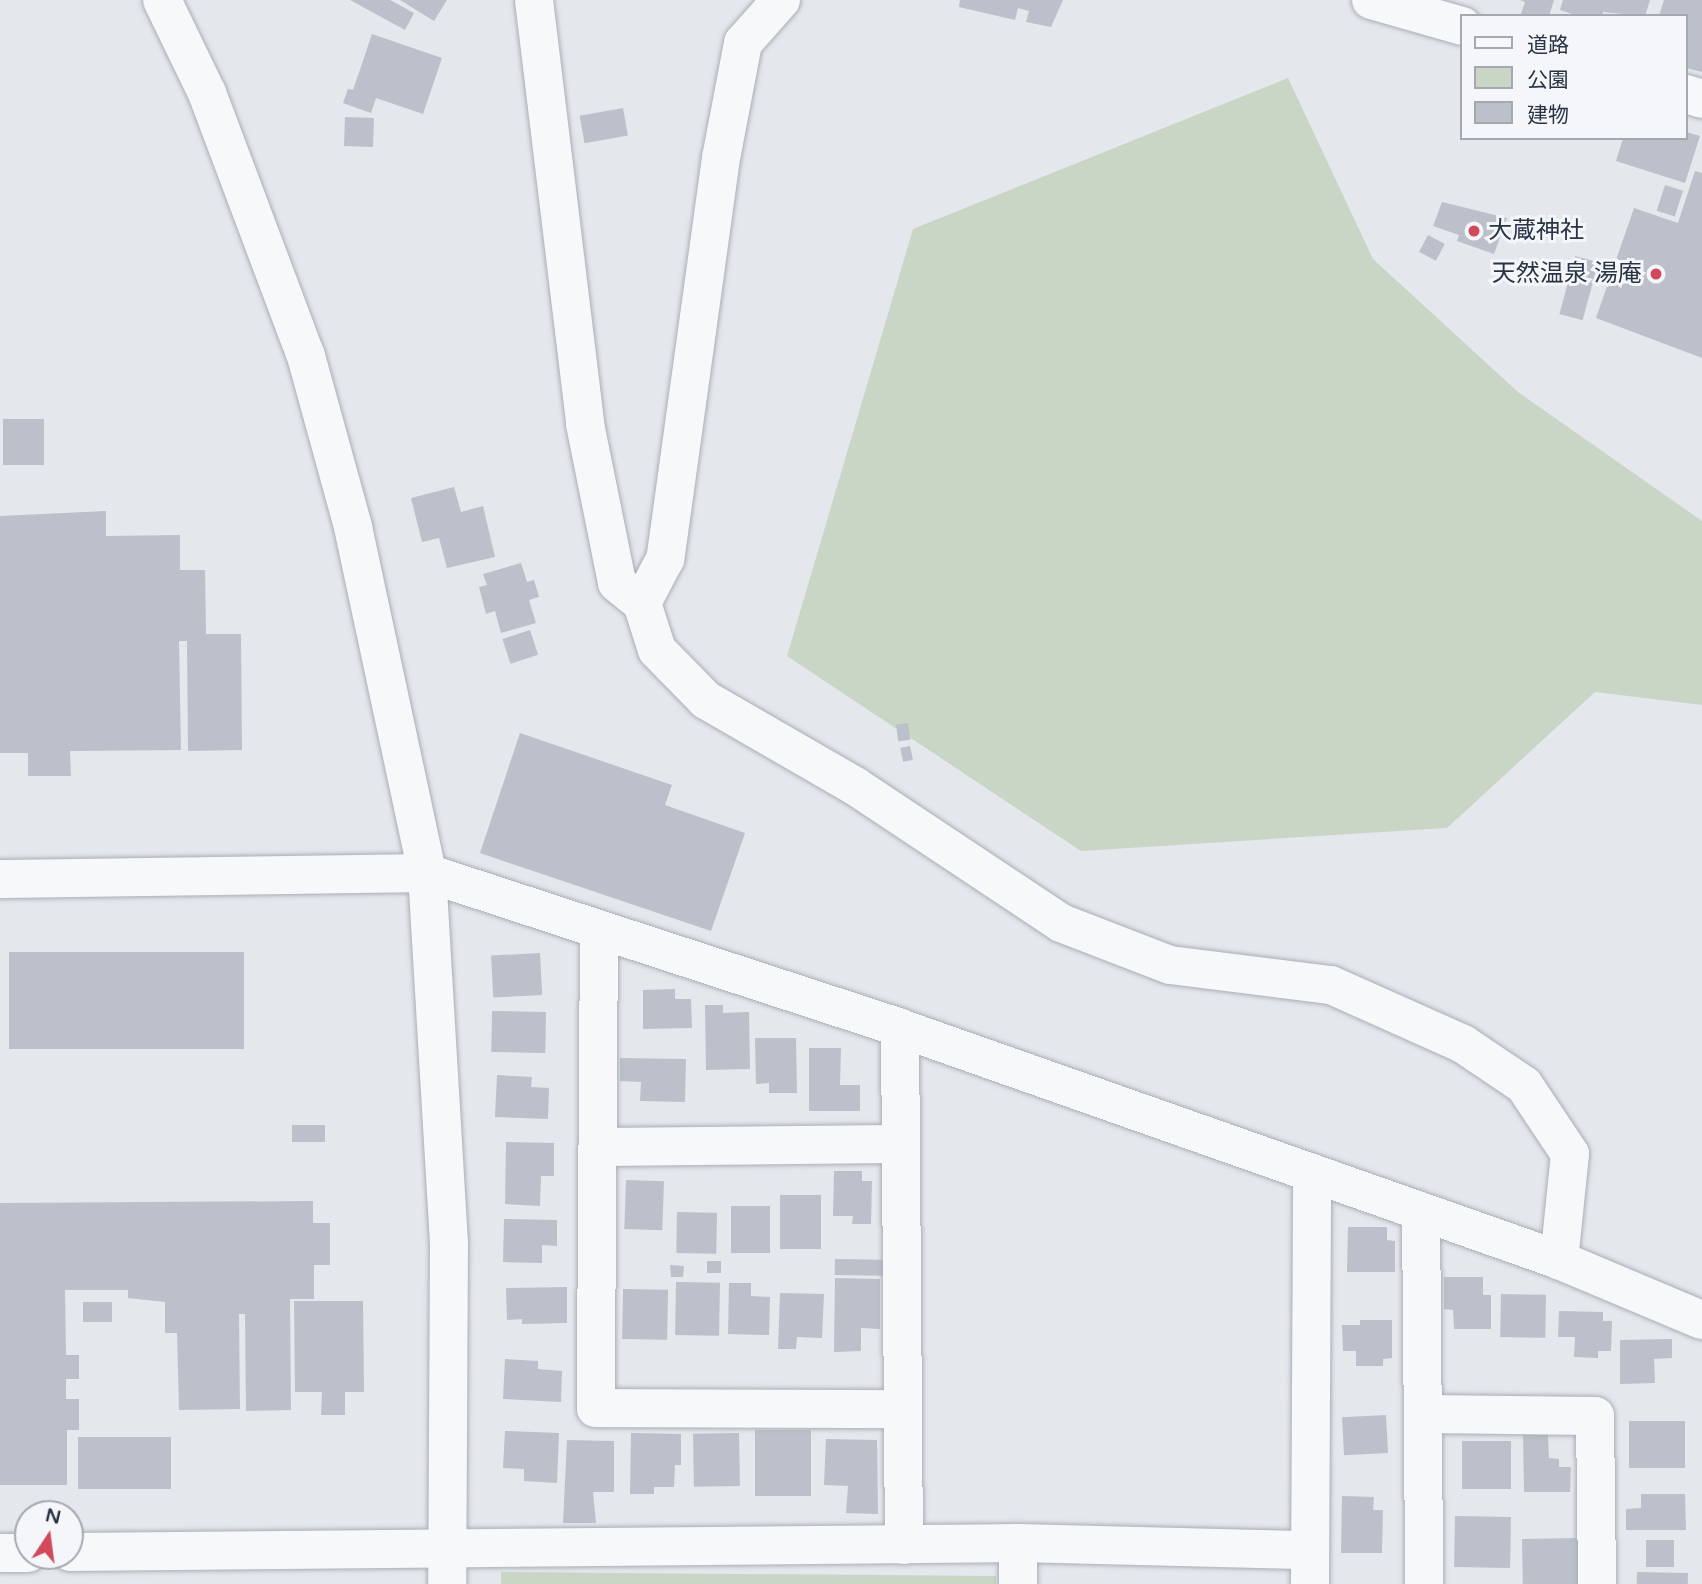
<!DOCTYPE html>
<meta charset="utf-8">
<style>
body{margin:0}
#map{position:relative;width:1702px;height:1584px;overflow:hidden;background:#e4e7ec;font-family:"Varela Round","Noto Sans JP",sans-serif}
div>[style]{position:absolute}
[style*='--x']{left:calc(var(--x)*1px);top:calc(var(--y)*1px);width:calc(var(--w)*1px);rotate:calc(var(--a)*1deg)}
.green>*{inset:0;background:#c9d6c5}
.building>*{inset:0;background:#bbc0ca;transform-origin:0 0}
.roads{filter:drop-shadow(0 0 2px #a9aeb7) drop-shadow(0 0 2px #a9aeb7)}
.minor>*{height:38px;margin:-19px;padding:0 19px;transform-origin:19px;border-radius:19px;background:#f7f8fa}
.tertiary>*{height:38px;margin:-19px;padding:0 19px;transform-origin:19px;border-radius:19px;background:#f7f8fa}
.dots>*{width:19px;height:19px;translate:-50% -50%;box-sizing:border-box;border:4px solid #f4f6f9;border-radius:50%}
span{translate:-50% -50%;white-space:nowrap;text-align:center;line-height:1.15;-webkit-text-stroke:6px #f4f6f9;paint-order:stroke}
.poi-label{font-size:24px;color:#2b3445}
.left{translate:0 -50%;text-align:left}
.right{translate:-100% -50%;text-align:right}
.legend{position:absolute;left:1460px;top:14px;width:228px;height:126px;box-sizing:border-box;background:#f4f6f9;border:2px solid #a4a8b1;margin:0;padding:9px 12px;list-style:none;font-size:21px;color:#2b3445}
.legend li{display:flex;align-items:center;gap:14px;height:35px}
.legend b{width:35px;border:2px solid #a4a8b1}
.north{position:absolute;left:14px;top:1500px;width:70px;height:70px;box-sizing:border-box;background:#f4f6f9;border:2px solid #a4a8b1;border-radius:50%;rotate:13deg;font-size:19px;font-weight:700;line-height:28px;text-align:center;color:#2b3445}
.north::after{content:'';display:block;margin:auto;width:24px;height:32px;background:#d1495b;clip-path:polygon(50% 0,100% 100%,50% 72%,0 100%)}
</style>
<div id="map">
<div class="green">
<div style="clip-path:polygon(1288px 78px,1373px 259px,1518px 392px,1702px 521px,1702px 705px,1595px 692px,1447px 828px,1081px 851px,787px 656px,913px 229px)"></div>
<div style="clip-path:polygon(501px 1572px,996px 1576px,996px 1584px,501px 1584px)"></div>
</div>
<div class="building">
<div style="clip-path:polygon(350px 0,390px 0,414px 13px,405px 30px)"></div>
<div style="clip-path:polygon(400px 0,447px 0,434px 21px)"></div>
<div style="clip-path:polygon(960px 0,1063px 0,1051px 27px,1026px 22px,1029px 11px,1018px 8px,1015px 20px,959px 7px)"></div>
<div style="clip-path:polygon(1520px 0,1554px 0,1549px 16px,1521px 14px,1525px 2px)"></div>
<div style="clip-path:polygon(1563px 0,1650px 0,1645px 16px,1603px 12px,1602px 16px,1578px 16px,1560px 10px)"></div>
<div style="clip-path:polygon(1664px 0,1702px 0,1702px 72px,1686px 68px,1686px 16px,1659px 16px)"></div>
<div style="clip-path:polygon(372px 34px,442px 58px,423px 114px,376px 98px,371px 113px,343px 103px,348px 89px,353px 90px)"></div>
<div style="left:623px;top:108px;width:28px;height:44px;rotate:80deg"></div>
<div style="left:345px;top:117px;width:29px;height:29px;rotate:2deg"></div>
<div style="clip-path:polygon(1686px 132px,1700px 136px,1685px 183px,1616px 161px,1623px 138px,1686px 138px)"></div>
<div style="clip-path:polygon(1695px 171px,1702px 173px,1702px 358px,1596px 318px,1634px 208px,1678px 223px)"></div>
<div style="left:1665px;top:185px;width:19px;height:27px;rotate:18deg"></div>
<div style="clip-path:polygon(1442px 202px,1507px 218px,1494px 254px,1457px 241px,1459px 235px,1433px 226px)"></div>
<div style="left:1428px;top:235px;width:19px;height:19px;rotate:28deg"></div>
<div style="left:1575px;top:256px;width:24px;height:60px;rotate:15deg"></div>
<div style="left:3px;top:419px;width:41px;height:46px"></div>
<div style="clip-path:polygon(454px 487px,461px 512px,483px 506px,495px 557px,447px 568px,439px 538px,422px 542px,411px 498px)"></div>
<div style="clip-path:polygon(106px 511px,106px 536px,180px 535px,180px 570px,205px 570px,206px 634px,241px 634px,242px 750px,188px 751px,187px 641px,179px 641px,181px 750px,70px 751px,71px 776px,28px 776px,28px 753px,0 753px,0 516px)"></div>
<div style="clip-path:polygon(521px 563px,527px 582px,534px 580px,539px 597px,529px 600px,536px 623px,501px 633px,495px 611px,486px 614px,479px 587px,487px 585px,483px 574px)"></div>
<div style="left:530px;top:630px;width:26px;height:29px;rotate:72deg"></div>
<div style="left:908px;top:723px;width:17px;height:12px;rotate:83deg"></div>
<div style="clip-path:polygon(520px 733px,672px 785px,665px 805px,745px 833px,711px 931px,480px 853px)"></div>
<div style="left:910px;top:746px;width:14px;height:10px;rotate:78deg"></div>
<div style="left:9px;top:952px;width:235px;height:97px"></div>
<div style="left:540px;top:953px;width:42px;height:49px;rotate:87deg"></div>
<div style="clip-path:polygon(675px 989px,675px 999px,691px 999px,692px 1028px,643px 1029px,643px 990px)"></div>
<div style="clip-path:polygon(705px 1005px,723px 1005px,723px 1013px,749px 1012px,750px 1069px,706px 1070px)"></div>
<div style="left:492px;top:1011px;width:54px;height:41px;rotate:1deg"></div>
<div style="clip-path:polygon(755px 1038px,796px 1038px,797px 1093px,769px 1093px,769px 1083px,756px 1084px)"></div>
<div style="clip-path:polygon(809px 1048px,841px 1048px,840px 1085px,860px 1085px,860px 1111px,809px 1111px)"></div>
<div style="clip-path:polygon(620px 1058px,686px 1059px,685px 1102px,640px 1101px,641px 1082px,620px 1081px)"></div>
<div style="clip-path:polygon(497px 1075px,532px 1077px,531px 1087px,549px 1088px,548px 1119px,495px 1117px)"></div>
<div style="left:325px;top:1125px;width:17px;height:33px;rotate:90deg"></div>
<div style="clip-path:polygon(506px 1142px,554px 1143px,554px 1176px,541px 1176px,540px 1206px,505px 1204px)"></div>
<div style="clip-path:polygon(834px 1171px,862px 1171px,862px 1181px,872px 1181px,871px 1224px,852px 1224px,853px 1216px,833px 1216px)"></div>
<div style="left:626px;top:1180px;width:38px;height:49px;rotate:2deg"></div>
<div style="left:780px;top:1195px;width:41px;height:54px"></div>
<div style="clip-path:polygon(313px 1201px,313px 1223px,330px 1223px,330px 1265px,314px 1265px,314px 1299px,290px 1299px,291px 1410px,246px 1411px,245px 1314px,239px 1314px,240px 1409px,179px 1410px,177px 1333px,165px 1333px,165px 1302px,128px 1298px,128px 1290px,65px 1290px,66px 1355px,79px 1355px,79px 1379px,66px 1379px,66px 1399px,79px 1399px,79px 1430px,67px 1430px,67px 1485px,0 1485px,0 1203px)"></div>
<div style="left:731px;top:1206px;width:39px;height:47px"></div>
<div style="left:677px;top:1212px;width:40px;height:41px;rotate:1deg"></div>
<div style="clip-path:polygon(504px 1219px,557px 1220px,557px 1246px,542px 1245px,542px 1263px,503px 1262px)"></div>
<div style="clip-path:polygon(1348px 1227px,1387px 1227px,1387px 1240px,1395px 1241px,1395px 1272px,1347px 1272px)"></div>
<div style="left:835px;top:1259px;width:50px;height:16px;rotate:1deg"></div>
<div style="left:707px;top:1261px;width:14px;height:12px"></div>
<div style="clip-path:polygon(670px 1265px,684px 1266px,683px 1277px,671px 1277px)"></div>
<div style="clip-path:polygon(1444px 1277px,1483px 1277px,1483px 1295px,1491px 1295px,1491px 1329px,1454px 1329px,1453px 1310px,1444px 1309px)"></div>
<div style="clip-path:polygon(835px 1278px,880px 1279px,880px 1329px,861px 1328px,861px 1351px,834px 1352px)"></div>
<div style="left:676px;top:1282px;width:44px;height:53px;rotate:1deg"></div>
<div style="clip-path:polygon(729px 1283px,751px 1283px,751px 1296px,770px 1297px,769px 1335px,728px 1334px)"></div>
<div style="clip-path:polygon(567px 1287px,567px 1323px,522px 1324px,522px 1319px,507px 1320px,506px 1288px)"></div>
<div style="left:623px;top:1289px;width:45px;height:50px;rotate:1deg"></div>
<div style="clip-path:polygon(780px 1293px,824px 1294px,822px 1338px,797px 1337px,796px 1349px,778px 1349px)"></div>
<div style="left:1501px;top:1294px;width:45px;height:43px;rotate:1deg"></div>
<div style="clip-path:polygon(294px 1301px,363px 1301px,364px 1392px,345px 1392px,345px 1415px,321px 1415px,322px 1392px,295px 1392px)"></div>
<div style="left:83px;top:1302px;width:29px;height:20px"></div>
<div style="clip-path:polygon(1559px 1311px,1603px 1312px,1603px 1321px,1612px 1321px,1611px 1351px,1598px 1351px,1598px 1358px,1574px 1357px,1575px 1337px,1558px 1337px)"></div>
<div style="clip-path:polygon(1360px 1320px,1392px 1320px,1392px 1358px,1383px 1359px,1383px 1366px,1356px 1366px,1356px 1351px,1343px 1351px,1342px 1325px,1360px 1325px)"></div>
<div style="clip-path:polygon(1672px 1339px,1672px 1358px,1654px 1359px,1655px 1383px,1620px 1384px,1620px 1340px)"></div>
<div style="clip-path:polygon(505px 1359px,538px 1361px,538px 1369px,562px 1371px,561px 1402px,503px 1399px)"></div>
<div style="left:1386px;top:1415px;width:38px;height:44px;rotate:87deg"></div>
<div style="left:1629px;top:1421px;width:56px;height:47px"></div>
<div style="left:755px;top:1430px;width:56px;height:66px"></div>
<div style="clip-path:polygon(505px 1431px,559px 1433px,557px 1483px,524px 1481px,524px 1469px,503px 1468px)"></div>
<div style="clip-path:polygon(631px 1433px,681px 1434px,681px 1465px,675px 1465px,674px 1487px,654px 1487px,654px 1494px,630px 1494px)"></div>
<div style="left:739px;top:1433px;width:53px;height:46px;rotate:89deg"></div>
<div style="clip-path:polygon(1523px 1435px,1548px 1435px,1549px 1458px,1559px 1459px,1559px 1467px,1571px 1467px,1570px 1492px,1524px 1492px)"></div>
<div style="left:78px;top:1437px;width:93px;height:52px"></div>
<div style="clip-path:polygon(826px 1439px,877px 1440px,878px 1514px,846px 1513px,848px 1486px,824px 1485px)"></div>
<div style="clip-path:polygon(567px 1440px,614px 1441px,614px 1492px,593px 1492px,596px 1523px,563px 1523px)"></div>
<div style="left:1462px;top:1441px;width:49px;height:48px"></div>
<div style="clip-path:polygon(1641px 1494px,1685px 1494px,1686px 1530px,1626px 1530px,1626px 1509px,1641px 1508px)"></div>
<div style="clip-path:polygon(1342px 1496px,1374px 1497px,1373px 1510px,1383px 1510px,1382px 1553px,1341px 1553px)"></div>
<div style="left:1455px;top:1516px;width:56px;height:51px;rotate:1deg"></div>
<div style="left:1578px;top:1538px;width:46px;height:56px;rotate:89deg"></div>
<div style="left:1646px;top:1540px;width:28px;height:27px"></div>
<div style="left:1637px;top:1572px;width:51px;height:12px;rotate:1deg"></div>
</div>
<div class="roads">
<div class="minor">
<div style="--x:534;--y:0;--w:427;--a:83.1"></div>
<div style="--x:585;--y:424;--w:162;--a:78.6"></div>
<div style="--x:617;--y:583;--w:32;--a:39"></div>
<div style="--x:781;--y:0;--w:57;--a:131.5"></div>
<div style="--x:743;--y:43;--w:117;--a:100.8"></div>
<div style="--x:721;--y:158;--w:405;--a:97.9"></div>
<div style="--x:665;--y:559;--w:50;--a:117.6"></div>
<div style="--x:642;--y:603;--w:49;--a:72.3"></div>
<div style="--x:657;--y:650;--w:70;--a:45.6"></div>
<div style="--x:706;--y:700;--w:172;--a:30"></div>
<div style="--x:855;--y:786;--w:247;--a:33.6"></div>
<div style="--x:1061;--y:923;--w:117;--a:21.1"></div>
<div style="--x:1170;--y:965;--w:162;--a:7.1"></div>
<div style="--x:1331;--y:985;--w:145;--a:24.1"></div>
<div style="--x:1463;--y:1044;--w:73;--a:33.9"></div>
<div style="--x:1524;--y:1085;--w:83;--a:56.3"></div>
<div style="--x:1570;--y:1154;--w:107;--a:95.9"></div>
<div style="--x:1371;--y:0;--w:95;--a:15.9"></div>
<div style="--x:1686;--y:94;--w:17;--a:17"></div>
<div style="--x:599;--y:932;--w:476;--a:90.4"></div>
<div style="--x:596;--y:1408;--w:304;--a:0.2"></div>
<div style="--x:900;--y:1028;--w:517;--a:89.56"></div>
<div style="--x:598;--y:1147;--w:302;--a:-0.6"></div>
<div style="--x:1421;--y:1212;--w:372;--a:89.5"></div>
<div style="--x:1424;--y:1414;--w:171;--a:0.7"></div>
<div style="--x:1595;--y:1416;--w:168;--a:89.3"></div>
<div style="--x:1018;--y:1543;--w:41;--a:90"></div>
<div style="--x:70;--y:1552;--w:948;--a:-0.54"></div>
<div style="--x:1018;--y:1543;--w:292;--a:1.4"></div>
<div style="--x:0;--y:1553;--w:28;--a:0"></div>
<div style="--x:1310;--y:1584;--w:410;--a:-89.7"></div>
</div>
<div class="tertiary">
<div style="--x:162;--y:0;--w:103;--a:64.2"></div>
<div style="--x:207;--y:93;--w:281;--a:69.4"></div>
<div style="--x:306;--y:356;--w:177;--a:74.6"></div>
<div style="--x:353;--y:527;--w:354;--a:77.9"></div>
<div style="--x:427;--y:873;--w:371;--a:86.6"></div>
<div style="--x:449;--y:1243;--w:341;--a:90.3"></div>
<div style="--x:0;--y:879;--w:427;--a:-0.8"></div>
<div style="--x:427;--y:873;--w:498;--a:18.1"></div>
<div style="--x:900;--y:1028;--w:699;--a:19.39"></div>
<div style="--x:1559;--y:1260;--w:155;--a:22.8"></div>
</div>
</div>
<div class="dots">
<div style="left:1474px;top:231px;background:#d1495b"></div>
<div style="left:1656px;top:274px;background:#d1495b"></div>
</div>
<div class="poi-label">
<span class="left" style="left:1488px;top:231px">大蔵神社</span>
<span class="right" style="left:1642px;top:274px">天然温泉 湯庵</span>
</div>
<ul class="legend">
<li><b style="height:9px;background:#f7f8fa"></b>道路</li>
<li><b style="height:19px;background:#c9d6c5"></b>公園</li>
<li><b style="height:19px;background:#bbc0ca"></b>建物</li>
</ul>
<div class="north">N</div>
</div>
